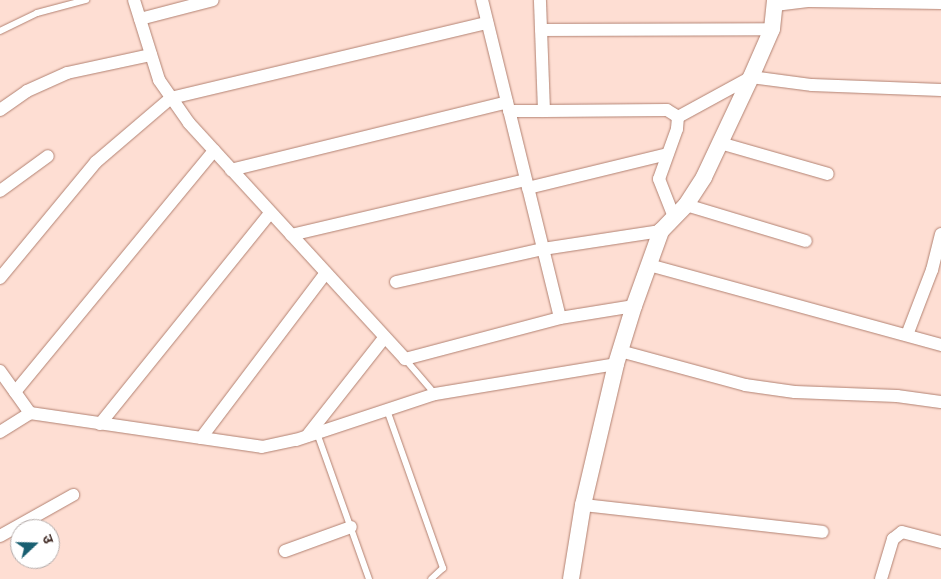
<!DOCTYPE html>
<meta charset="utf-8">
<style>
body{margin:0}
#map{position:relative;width:941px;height:579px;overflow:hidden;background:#feded3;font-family:Montserrat,"Noto Sans Devanagari",sans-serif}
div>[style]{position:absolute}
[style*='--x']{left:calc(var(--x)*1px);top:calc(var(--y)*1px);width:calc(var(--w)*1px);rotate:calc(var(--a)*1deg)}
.roads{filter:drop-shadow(0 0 1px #b28272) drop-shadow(0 0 1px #b28272)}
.service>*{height:6px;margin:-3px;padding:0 3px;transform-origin:3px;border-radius:3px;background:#fff}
.minor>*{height:12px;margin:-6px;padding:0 6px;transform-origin:6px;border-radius:6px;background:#fff}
.tertiary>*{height:16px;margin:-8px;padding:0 8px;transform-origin:8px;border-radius:8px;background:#fff}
span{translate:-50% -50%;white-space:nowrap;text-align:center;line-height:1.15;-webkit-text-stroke:4px #fff;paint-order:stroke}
.north{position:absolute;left:10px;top:519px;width:50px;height:50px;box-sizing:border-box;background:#fff;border:1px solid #b4aba9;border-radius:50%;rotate:69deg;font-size:14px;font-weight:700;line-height:20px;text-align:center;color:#432e28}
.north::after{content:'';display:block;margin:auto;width:18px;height:22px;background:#195f71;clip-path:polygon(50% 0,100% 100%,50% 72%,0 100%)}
</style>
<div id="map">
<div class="roads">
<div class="service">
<div style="--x:0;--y:31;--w:41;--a:-25.9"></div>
<div style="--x:37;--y:13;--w:51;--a:-14.9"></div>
<div style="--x:405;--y:359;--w:46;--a:49.4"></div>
<div style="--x:387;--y:410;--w:168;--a:70.5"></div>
<div style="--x:443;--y:568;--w:16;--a:137"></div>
<div style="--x:317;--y:433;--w:155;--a:70.4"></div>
</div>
<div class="minor">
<div style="--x:134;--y:0;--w:84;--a:72.6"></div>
<div style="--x:159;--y:80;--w:52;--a:55.1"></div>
<div style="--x:189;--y:123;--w:320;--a:47.5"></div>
<div style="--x:405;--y:359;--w:160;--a:-14.8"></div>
<div style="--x:560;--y:318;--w:75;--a:-9.2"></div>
<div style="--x:482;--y:0;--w:327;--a:76.2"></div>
<div style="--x:775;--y:5;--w:35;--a:-7"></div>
<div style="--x:810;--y:1;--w:131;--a:0.9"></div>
<div style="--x:140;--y:19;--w:75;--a:-14.6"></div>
<div style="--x:541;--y:30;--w:231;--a:-0.2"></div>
<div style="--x:0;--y:110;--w:33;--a:-35"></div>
<div style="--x:27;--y:91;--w:44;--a:-24.2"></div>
<div style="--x:67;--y:73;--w:86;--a:-12.1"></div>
<div style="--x:509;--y:111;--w:35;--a:0"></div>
<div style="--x:544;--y:111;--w:111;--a:-92.1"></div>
<div style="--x:544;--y:111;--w:123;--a:-0.5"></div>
<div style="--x:667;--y:110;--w:13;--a:32"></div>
<div style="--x:678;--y:117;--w:12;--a:95"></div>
<div style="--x:677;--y:129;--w:53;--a:109.8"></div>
<div style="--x:659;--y:179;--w:41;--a:68.5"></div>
<div style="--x:678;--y:117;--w:83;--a:-28.7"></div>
<div style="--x:751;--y:77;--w:62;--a:7.5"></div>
<div style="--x:812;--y:85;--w:129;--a:2.2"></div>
<div style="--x:720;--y:143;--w:112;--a:16"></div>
<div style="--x:231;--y:170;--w:284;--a:-13.8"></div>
<div style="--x:528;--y:188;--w:143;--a:-13.7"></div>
<div style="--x:0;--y:191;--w:59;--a:-36.1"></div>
<div style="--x:686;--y:205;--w:125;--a:16.7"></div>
<div style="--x:291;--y:235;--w:241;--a:-13.2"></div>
<div style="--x:649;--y:265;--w:303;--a:15.3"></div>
<div style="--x:0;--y:278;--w:151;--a:-50.4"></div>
<div style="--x:96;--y:162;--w:99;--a:-40.5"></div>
<div style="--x:171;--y:98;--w:325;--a:-13.4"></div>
<div style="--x:396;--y:282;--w:151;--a:-12.7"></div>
<div style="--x:543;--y:249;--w:119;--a:-8.7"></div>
<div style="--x:907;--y:335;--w:70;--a:-69"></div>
<div style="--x:932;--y:270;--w:37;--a:-76"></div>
<div style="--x:620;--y:351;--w:130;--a:15.2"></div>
<div style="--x:745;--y:385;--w:50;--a:8"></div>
<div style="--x:795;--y:392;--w:102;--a:2.2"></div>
<div style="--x:897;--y:396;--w:44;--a:7.8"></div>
<div style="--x:0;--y:371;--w:52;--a:54.5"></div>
<div style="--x:30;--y:413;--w:234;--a:8.3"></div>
<div style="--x:262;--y:447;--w:35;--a:-12"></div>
<div style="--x:296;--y:440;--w:146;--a:-18.3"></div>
<div style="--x:435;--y:394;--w:183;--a:-9.4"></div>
<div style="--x:15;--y:392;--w:313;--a:-50.5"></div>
<div style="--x:100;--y:424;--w:271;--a:-51.1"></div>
<div style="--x:0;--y:432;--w:36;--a:-32"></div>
<div style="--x:307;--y:436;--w:125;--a:-51.8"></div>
<div style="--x:201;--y:438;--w:207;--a:-52.9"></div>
<div style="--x:583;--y:505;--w:241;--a:6.4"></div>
<div style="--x:0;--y:536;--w:84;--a:-29.3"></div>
<div style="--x:285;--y:551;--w:70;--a:-20"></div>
<div style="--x:881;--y:579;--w:42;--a:-73.3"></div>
<div style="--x:893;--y:539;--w:11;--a:-38"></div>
<div style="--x:902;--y:532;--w:40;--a:14.4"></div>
</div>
<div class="tertiary">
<div style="--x:571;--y:579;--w:75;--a:-80.8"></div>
<div style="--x:583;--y:505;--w:145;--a:-76.8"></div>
<div style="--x:616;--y:364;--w:61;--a:-72.8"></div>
<div style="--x:634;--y:306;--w:80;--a:-70.2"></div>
<div style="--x:661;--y:231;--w:36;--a:-46"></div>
<div style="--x:686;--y:205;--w:33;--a:-57"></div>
<div style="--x:704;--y:177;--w:110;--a:-64.8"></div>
<div style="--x:751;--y:77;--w:52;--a:-66.4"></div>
<div style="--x:772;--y:29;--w:29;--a:-84"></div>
</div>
</div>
<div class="north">उ</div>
</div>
